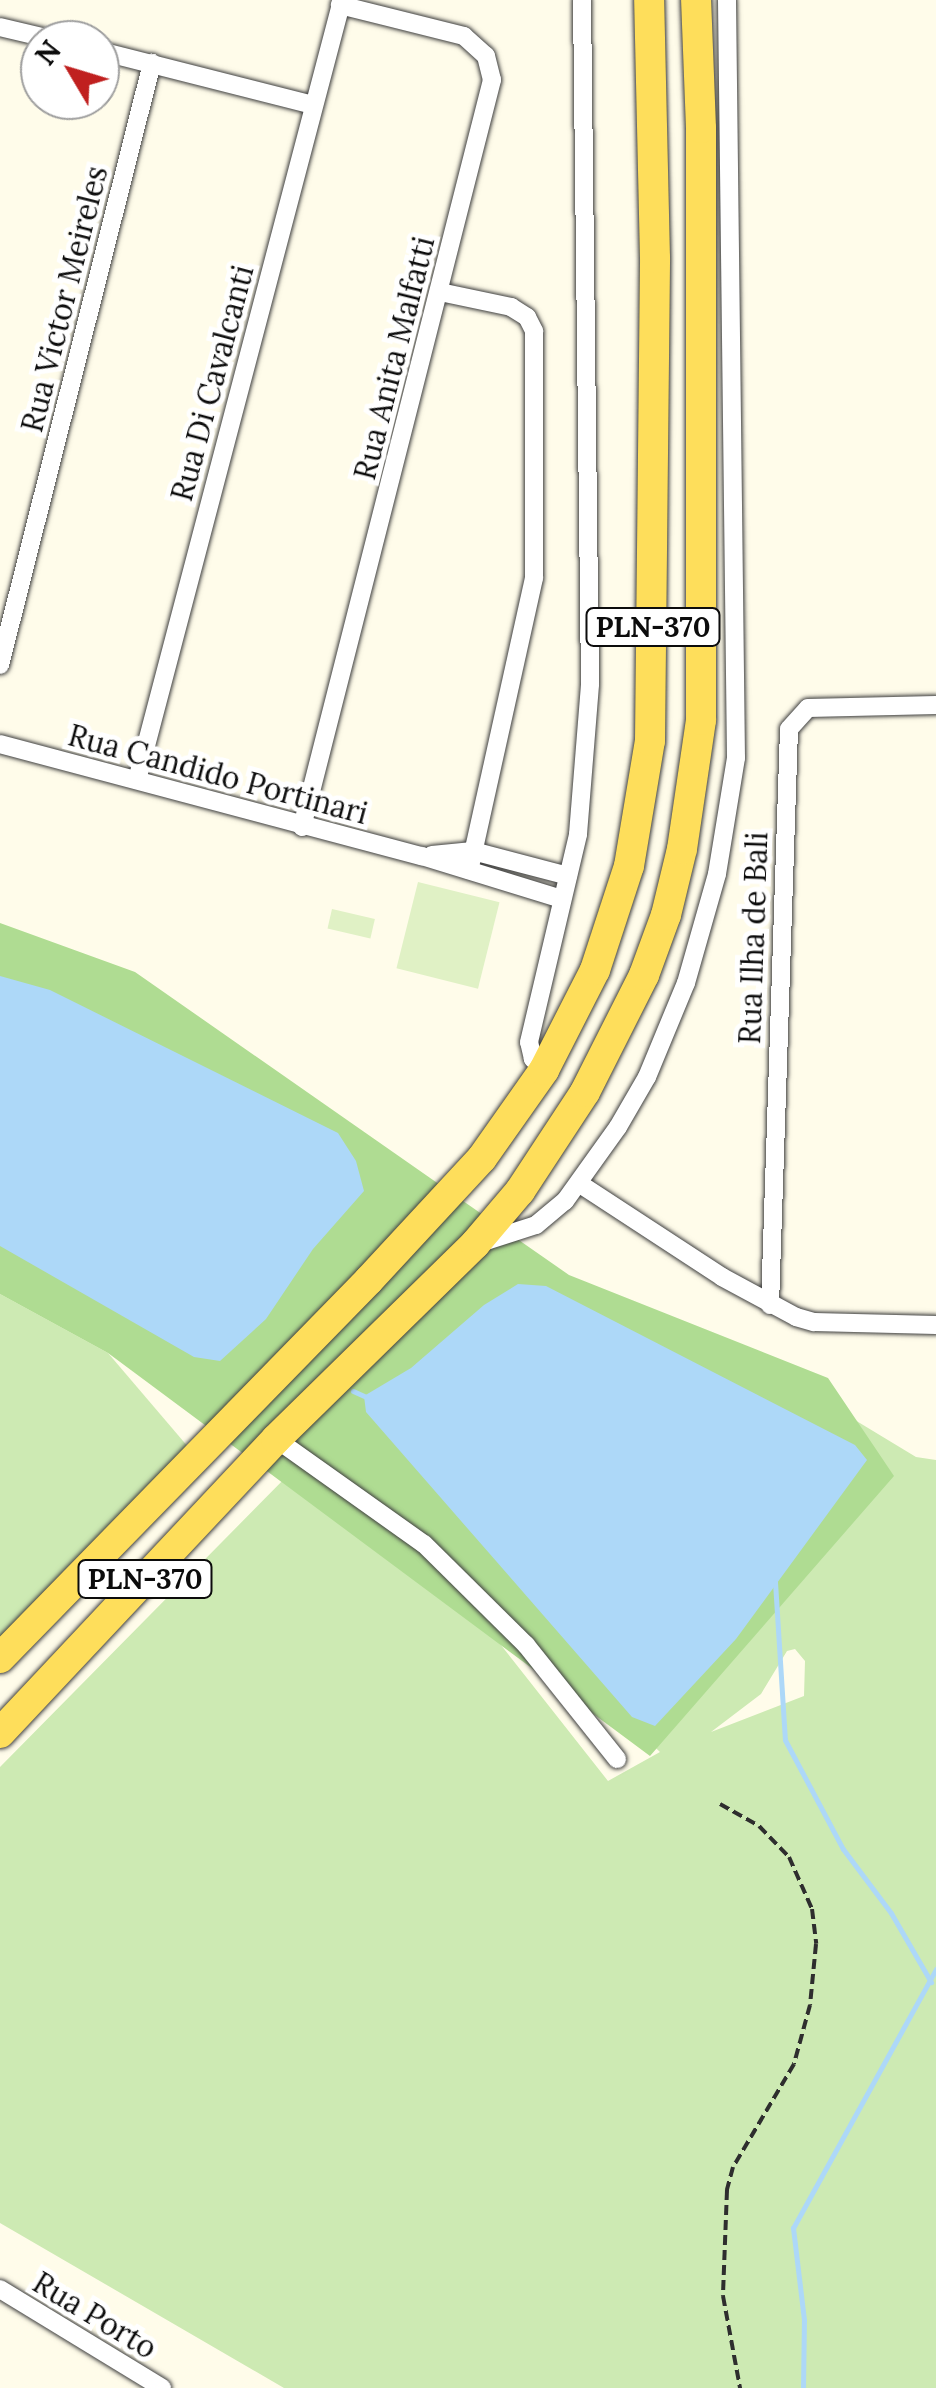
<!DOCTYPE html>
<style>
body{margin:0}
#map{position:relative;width:936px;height:2388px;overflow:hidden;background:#fffcea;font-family:Lora,serif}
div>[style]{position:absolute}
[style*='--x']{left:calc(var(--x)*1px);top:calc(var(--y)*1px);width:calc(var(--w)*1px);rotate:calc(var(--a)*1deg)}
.green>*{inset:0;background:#cdeab3}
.forest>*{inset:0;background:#afdc92}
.pitch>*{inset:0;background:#e0f1c5;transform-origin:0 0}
.water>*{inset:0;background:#add8f8}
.stream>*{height:5px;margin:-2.5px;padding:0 2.5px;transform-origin:2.5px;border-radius:2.5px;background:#add8f8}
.path>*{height:4px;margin-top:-2px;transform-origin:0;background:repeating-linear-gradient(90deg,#2e2e2e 0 10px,transparent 0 15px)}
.roads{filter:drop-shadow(0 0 2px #3f3f3f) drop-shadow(0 0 2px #3f3f3f)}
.street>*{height:18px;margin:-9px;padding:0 9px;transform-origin:9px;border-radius:9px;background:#fff}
.primary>*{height:30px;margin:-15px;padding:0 15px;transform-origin:15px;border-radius:15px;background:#fede5b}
span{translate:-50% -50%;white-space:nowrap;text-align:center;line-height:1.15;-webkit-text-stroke:10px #fff;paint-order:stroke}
.shield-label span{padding:2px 8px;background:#fff;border:2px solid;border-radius:8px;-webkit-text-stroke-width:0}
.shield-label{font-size:28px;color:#0c0c0c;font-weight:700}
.street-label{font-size:30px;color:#0c0c0c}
.north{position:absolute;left:20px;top:20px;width:100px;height:100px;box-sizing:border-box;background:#fff;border:2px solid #9e9e9e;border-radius:50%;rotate:308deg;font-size:28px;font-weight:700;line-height:40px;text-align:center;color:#0c0c0c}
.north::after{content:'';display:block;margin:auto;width:35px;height:45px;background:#c0201f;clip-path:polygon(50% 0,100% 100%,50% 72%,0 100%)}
</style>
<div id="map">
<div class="green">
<div style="clip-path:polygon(0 1294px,108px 1353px,195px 1455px,0 1659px)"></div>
<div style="clip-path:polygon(evenodd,840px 1411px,916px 1457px,936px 1460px,936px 2388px,284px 2388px,0 2223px,0 1767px,295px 1468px,471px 1607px,608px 1781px,660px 1752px,632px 1725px,840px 1411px,795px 1649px,805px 1661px,804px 1696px,711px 1732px,761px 1694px,787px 1651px,795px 1649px)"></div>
</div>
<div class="forest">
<div style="clip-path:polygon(0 923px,135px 972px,569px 1275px,828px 1378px,894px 1476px,650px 1756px,108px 1353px,0 1294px)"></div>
</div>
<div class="pitch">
<div style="left:418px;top:882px;width:84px;height:89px;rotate:14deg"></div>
<div style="left:332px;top:909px;width:44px;height:20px;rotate:13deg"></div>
</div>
<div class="water">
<div style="clip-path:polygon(0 976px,50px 990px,338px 1133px,356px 1161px,364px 1191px,313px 1249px,266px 1319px,220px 1361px,194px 1357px,0 1246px)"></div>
<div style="clip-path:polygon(518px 1284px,546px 1286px,855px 1445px,867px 1460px,736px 1639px,655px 1726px,632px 1717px,366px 1412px,364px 1396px,411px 1368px,484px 1305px)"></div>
</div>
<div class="stream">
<div style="--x:353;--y:1391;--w:17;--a:24"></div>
<div style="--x:775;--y:1582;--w:158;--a:86.4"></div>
<div style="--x:785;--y:1740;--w:123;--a:62"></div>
<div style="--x:843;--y:1849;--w:80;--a:53.1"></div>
<div style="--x:891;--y:1913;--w:80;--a:59.9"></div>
<div style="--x:803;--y:2388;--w:68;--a:-89.2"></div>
<div style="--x:804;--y:2320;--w:93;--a:-96.8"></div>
<div style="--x:793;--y:2228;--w:296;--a:-61.1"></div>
</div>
<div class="path">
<div style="--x:720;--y:1804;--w:45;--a:29.4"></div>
<div style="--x:759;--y:1826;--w:43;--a:45.9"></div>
<div style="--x:789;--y:1857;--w:57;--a:66.1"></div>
<div style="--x:812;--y:1909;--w:35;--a:83"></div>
<div style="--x:816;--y:1944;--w:61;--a:95.6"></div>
<div style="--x:810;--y:2005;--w:61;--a:105.2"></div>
<div style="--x:794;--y:2064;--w:120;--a:120.6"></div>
<div style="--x:733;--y:2167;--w:24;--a:105"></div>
<div style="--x:727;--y:2190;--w:106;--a:92.2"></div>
<div style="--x:723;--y:2296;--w:94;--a:79.5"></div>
</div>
<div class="roads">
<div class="street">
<div style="--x:0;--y:27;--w:57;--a:13.3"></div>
<div style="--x:100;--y:51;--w:220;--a:14.2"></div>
<div style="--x:440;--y:292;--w:73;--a:11.9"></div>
<div style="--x:511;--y:307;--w:19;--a:32"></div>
<div style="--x:527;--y:317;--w:16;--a:63"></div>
<div style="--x:534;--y:331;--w:247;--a:90"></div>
<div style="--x:534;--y:578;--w:299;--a:102.5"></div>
<div style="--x:0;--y:665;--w:621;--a:-75.83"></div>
<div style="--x:0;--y:744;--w:437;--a:14.9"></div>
<div style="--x:422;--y:856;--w:146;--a:17.1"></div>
<div style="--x:137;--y:780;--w:806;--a:-75.27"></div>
<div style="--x:302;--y:827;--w:771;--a:-75.73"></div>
<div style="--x:492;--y:80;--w:25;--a:-104"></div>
<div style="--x:486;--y:56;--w:30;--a:-138"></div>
<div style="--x:464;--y:36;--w:128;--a:-166"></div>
<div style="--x:432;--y:855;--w:41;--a:-5.6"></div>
<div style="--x:473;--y:851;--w:98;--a:14.7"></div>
<div style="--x:544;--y:1070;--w:16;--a:-135"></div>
<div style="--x:533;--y:1059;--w:17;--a:-103"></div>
<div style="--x:529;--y:1042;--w:214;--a:-76.7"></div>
<div style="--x:578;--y:834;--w:150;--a:-85.4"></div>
<div style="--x:590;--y:684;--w:684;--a:-90.67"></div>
<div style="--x:580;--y:1184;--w:170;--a:33.2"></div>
<div style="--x:722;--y:1277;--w:84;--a:28.4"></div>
<div style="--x:796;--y:1317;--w:19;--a:16"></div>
<div style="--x:814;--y:1322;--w:122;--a:1.4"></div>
<div style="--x:477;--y:1244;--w:62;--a:-17.9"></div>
<div style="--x:536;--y:1225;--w:38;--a:-40"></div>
<div style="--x:565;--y:1201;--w:91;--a:-54.4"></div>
<div style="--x:618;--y:1127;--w:58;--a:-59.9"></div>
<div style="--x:647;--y:1077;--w:102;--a:-67.5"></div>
<div style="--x:686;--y:983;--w:113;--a:-74.1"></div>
<div style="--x:717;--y:874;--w:118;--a:-80.7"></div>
<div style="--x:736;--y:758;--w:758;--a:-90.68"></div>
<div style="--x:770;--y:1305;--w:576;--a:-88.11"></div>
<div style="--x:789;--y:729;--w:28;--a:-48"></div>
<div style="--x:808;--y:708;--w:128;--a:-1.3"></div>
<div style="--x:276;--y:1439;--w:181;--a:35.4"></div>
<div style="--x:424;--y:1544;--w:144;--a:44.7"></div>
<div style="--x:526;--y:1645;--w:146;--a:51.4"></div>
<div style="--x:0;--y:2289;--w:190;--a:31.4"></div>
</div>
<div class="primary">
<div style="--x:0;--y:1658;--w:528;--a:-45.69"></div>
<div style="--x:369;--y:1280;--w:166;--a:-47.2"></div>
<div style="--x:482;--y:1158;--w:108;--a:-54.8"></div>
<div style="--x:544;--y:1070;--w:112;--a:-63"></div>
<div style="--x:595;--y:970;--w:109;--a:-71.9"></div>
<div style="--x:629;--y:866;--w:127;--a:-80.5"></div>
<div style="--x:650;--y:741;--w:483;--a:-89.4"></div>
<div style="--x:655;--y:258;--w:258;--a:-91.3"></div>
<div style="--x:0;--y:1733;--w:403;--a:-46.8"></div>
<div style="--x:276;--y:1439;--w:279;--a:-44.4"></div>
<div style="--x:475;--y:1244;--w:70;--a:-49.7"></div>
<div style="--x:520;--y:1191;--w:118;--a:-56.7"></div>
<div style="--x:585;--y:1092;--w:131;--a:-63.2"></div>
<div style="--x:644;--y:975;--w:64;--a:-69.9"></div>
<div style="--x:666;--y:915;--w:68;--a:-76.4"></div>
<div style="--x:682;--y:849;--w:130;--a:-81.6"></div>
<div style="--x:701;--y:720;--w:592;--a:-90"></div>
<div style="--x:701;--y:128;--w:128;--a:-92.2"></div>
</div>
</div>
<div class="shield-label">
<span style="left:653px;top:627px">PLN-370</span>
<span style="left:145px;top:1579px">PLN-370</span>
</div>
<div class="street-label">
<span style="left:64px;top:299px;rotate:-76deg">Rua Victor Meireles</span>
<span style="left:394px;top:358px;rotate:-76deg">Rua Anita Malfatti</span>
<span style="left:212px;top:383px;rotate:-75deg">Rua Di Cavalcanti</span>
<span style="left:218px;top:774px;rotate:15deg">Rua Candido Portinari</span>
<span style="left:753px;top:938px;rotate:-88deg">Rua Ilha de Bali</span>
<span style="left:95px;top:2315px;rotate:31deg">Rua Porto</span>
</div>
<div class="north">N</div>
</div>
